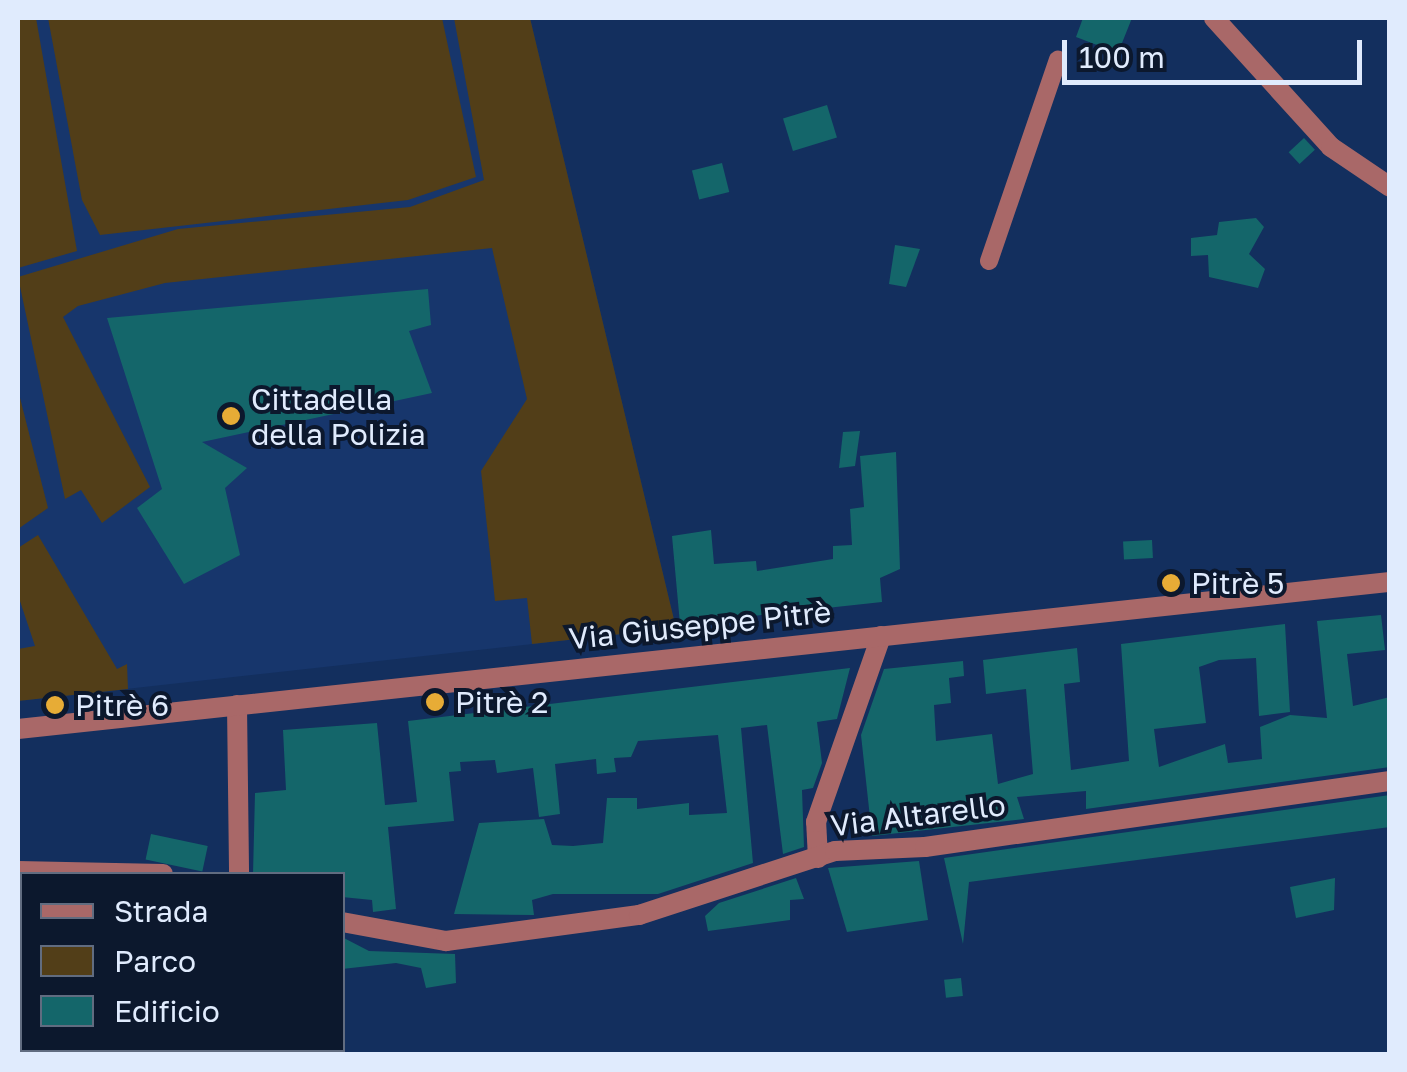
<!DOCTYPE html>
<meta charset="utf-8">
<style>
body{margin:0}
#map{position:relative;width:1407px;height:1072px;overflow:hidden;background:#132f5e;font-family:"Golos Text",sans-serif}
div>[style]{position:absolute}
[style*='--x']{left:calc(var(--x)*1px);top:calc(var(--y)*1px);width:calc(var(--w)*1px);rotate:calc(var(--a)*1deg)}
.built>*{inset:0;background:#17366c}
.green>*{inset:0;background:#523e18}
.building>*{inset:0;background:#14666a;transform-origin:0 0}
.pedestrian>*{height:18px;margin:-9px;padding:0 9px;transform-origin:9px;border-radius:9px;background:#a96868}
.minor>*{height:20px;margin:-10px;padding:0 10px;transform-origin:10px;border-radius:10px;background:#a96868}
.tertiary>*{height:20px;margin:-10px;padding:0 10px;transform-origin:10px;border-radius:10px;background:#a96868}
.dots>*{width:28px;height:28px;translate:-50% -50%;box-sizing:border-box;border:5px solid #0c182d;border-radius:50%}
span{translate:-50% -50%;white-space:nowrap;text-align:center;line-height:1.15;-webkit-text-stroke:8px #0c182d;paint-order:stroke}
.poi-label{font-size:30px;color:#e0ebfd}
.left{translate:0 -50%;text-align:left}
.street-label{font-size:30px;color:#e0ebfd}
.frame{position:absolute;inset:0;border:20px solid #e0ebfd;pointer-events:none}
.legend{position:absolute;left:20px;top:872px;width:325px;height:180px;box-sizing:border-box;background:#0c182d;border:2px solid #616c80;margin:0;padding:12px 18px;list-style:none;font-size:30px;color:#e0ebfd}
.legend li{display:flex;align-items:center;gap:20px;height:50px}
.legend b{width:50px;border:2px solid #616c80}
.scale{position:absolute;left:1062px;top:40px;width:300px;height:45px;box-sizing:border-box;border:5px solid #e0ebfd;border-top:0;padding-left:12px;font-size:30px;line-height:35px;white-space:nowrap;color:#e0ebfd;-webkit-text-stroke:8px #0c182d;paint-order:stroke}
</style>
<div id="map">
<div class="built">
<div style="clip-path:polygon(18px 18px,530px 18px,676px 628px,18px 701px)"></div>
</div>
<div class="green">
<div style="clip-path:polygon(18px 18px,36px 18px,77px 251px,18px 268px)"></div>
<div style="clip-path:polygon(48px 18px,442px 18px,476px 177px,408px 200px,100px 235px,82px 200px)"></div>
<div style="clip-path:polygon(454px 18px,530px 18px,676px 628px,532px 644px,527px 598px,495px 601px,481px 471px,527px 399px,492px 248px,165px 283px,78px 306px,63px 317px,150px 487px,102px 523px,81px 490px,65px 499px,18px 277px,178px 229px,410px 207px,484px 180px)"></div>
<div style="clip-path:polygon(18px 390px,48px 508px,18px 529px)"></div>
<div style="clip-path:polygon(38px 535px,117px 669px,127px 664px,128px 689px,18px 701px,18px 649px,35px 646px,18px 595px,18px 548px)"></div>
</div>
<div class="building">
<div style="clip-path:polygon(1083px 18px,1132px 18px,1118px 53px,1076px 37px)"></div>
<div style="left:827px;top:105px;width:34px;height:46px;rotate:73deg"></div>
<div style="left:1304px;top:138px;width:16px;height:21px;rotate:47deg"></div>
<div style="left:722px;top:163px;width:30px;height:31px;rotate:76deg"></div>
<div style="clip-path:polygon(1256px 218px,1264px 227px,1249px 254px,1265px 269px,1258px 288px,1209px 277px,1208px 255px,1191px 256px,1191px 238px,1217px 235px,1219px 222px)"></div>
<div style="clip-path:polygon(895px 245px,920px 249px,906px 287px,889px 284px)"></div>
<div style="clip-path:polygon(428px 289px,431px 325px,409px 331px,432px 393px,202px 442px,247px 468px,225px 488px,240px 555px,184px 584px,137px 508px,162px 489px,107px 318px)"></div>
<div style="clip-path:polygon(860px 431px,855px 466px,839px 468px,843px 432px)"></div>
<div style="clip-path:polygon(896px 452px,900px 569px,880px 578px,882px 602px,680px 624px,672px 536px,711px 530px,714px 564px,756px 561px,757px 571px,833px 559px,833px 546px,852px 545px,850px 509px,864px 507px,860px 456px)"></div>
<div style="left:1152px;top:540px;width:18px;height:29px;rotate:87deg"></div>
<div style="clip-path:polygon(1381px 615px,1385px 650px,1347px 654px,1353px 706px,1390px 697px,1390px 767px,1086px 809px,1086px 791px,1017px 797px,1024px 819px,872px 836px,861px 735px,884px 669px,963px 661px,964px 676px,949px 678px,951px 703px,934px 705px,936px 741px,992px 734px,998px 784px,1033px 774px,1026px 689px,986px 694px,983px 660px,1077px 648px,1080px 682px,1064px 684px,1071px 770px,1129px 761px,1121px 644px,1285px 624px,1290px 712px,1259px 716px,1256px 658px,1219px 660px,1199px 667px,1206px 723px,1154px 729px,1159px 767px,1225px 744px,1228px 763px,1262px 759px,1260px 727px,1290px 715px,1327px 718px,1317px 621px)"></div>
<div style="clip-path:polygon(850px 668px,837px 719px,817px 722px,822px 763px,813px 788px,802px 790px,804px 847px,783px 854px,767px 725px,741px 728px,753px 863px,658px 894px,553px 894px,532px 900px,534px 915px,454px 914px,479px 823px,544px 819px,552px 845px,573px 846px,603px 843px,607px 798px,637px 798px,637px 809px,689px 803px,689px 815px,727px 813px,718px 735px,638px 741px,631px 757px,614px 758px,616px 772px,597px 774px,596px 759px,555px 764px,560px 814px,539px 817px,533px 768px,497px 773px,495px 760px,460px 762px,461px 771px,449px 772px,454px 821px,388px 827px,396px 909px,373px 912px,372px 900px,342px 897px,342px 874px,253px 874px,255px 793px,286px 790px,283px 730px,377px 723px,385px 805px,417px 802px,408px 721px)"></div>
<div style="clip-path:polygon(1390px 795px,1390px 827px,969px 882px,963px 944px,944px 858px)"></div>
<div style="left:151px;top:834px;width:58px;height:26px;rotate:12deg"></div>
<div style="clip-path:polygon(919px 861px,928px 920px,847px 932px,828px 868px)"></div>
<div style="clip-path:polygon(796px 878px,804px 899px,790px 900px,790px 920px,708px 931px,705px 916px,719px 903px)"></div>
<div style="clip-path:polygon(1335px 878px,1334px 910px,1296px 918px,1290px 887px)"></div>
<div style="clip-path:polygon(342px 937px,369px 951px,455px 954px,456px 983px,426px 988px,421px 968px,396px 963px,342px 969px)"></div>
<div style="left:961px;top:978px;width:18px;height:17px;rotate:84deg"></div>
</div>
<div class="pedestrian">
<div style="--x:989;--y:261;--w:213;--a:-71.1"></div>
</div>
<div class="minor">
<div style="--x:237;--y:705;--w:169;--a:89.3"></div>
<div style="--x:818;--y:858;--w:36;--a:-93"></div>
<div style="--x:816;--y:822;--w:197;--a:-70.7"></div>
<div style="--x:18;--y:871;--w:145;--a:1.2"></div>
<div style="--x:342;--y:922;--w:106;--a:10.4"></div>
<div style="--x:446;--y:941;--w:195;--a:-7.7"></div>
<div style="--x:639;--y:915;--w:206;--a:-18.1"></div>
<div style="--x:835;--y:851;--w:90;--a:-2.5"></div>
<div style="--x:925;--y:847;--w:470;--a:-8.1"></div>
</div>
<div class="tertiary">
<div style="--x:1214;--y:18;--w:174;--a:47.8"></div>
<div style="--x:1331;--y:147;--w:71;--a:34.1"></div>
<div style="--x:18;--y:729;--w:1380;--a:-6.12"></div>
</div>
<div class="dots">
<div style="left:231px;top:416px;background:#e7ac36"></div>
<div style="left:1171px;top:583px;background:#e7ac36"></div>
<div style="left:435px;top:702px;background:#e7ac36"></div>
<div style="left:55px;top:705px;background:#e7ac36"></div>
</div>
<div class="poi-label">
<span class="left" style="left:251px;top:416px">Cittadella<br>della Polizia</span>
<span class="left" style="left:1191px;top:583px">Pitrè 5</span>
<span class="left" style="left:455px;top:702px">Pitrè 2</span>
<span class="left" style="left:75px;top:705px">Pitrè 6</span>
</div>
<div class="street-label">
<span style="left:700px;top:625px;rotate:-6deg">Via Giuseppe Pitrè</span>
<span style="left:918px;top:815px;rotate:-7deg">Via Altarello</span>
</div>
<div class="frame"></div>
<ul class="legend">
<li><b style="height:12px;background:#a96868"></b>Strada</li>
<li><b style="height:28px;background:#523e18"></b>Parco</li>
<li><b style="height:28px;background:#14666a"></b>Edificio</li>
</ul>
<div class="scale">100 m</div>
</div>
